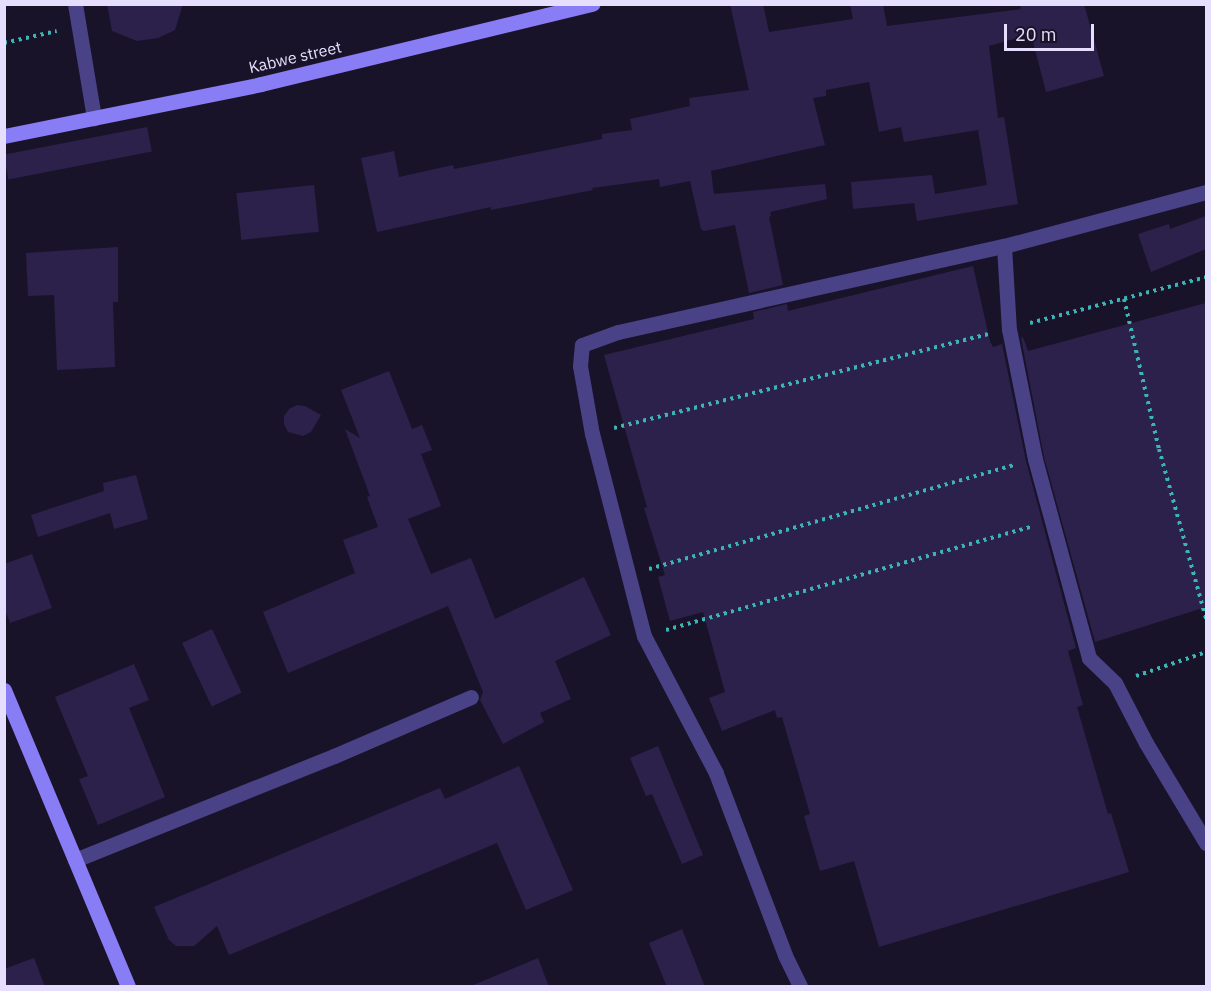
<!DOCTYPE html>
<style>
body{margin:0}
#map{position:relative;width:1211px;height:991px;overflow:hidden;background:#19132a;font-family:"IBM Plex Sans",sans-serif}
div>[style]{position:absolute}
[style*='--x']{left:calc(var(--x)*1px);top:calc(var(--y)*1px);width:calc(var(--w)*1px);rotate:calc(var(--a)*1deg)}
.building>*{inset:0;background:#2c214a;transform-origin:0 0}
.path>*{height:4px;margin-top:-2px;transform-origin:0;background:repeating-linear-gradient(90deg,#3ab4b5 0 3px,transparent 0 7.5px)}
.lane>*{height:15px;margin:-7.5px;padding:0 7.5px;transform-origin:7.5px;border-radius:7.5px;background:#494286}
.street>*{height:15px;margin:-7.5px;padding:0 7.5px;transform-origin:7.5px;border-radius:7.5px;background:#494286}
.secondary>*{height:15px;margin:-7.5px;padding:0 7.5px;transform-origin:7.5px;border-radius:7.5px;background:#897df6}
span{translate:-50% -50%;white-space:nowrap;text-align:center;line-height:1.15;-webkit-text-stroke:5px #19132a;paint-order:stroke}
.street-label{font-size:16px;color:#e5dffd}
.frame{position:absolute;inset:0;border:6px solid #e5dffd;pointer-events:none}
.scale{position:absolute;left:1004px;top:24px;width:90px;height:27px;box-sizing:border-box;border:3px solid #e5dffd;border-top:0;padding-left:8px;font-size:18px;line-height:21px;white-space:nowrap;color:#e5dffd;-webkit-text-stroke:4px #19132a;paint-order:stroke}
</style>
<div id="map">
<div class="building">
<div style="clip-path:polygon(107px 4px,183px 4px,175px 30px,158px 38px,137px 41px,112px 31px)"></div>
<div style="clip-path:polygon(730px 4px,763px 4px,769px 32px,853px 19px,850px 4px,883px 4px,887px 26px,1021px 9px,1020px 4px,1084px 4px,1104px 76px,1046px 92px,1031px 34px,989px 46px,998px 118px,1004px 117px,1018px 204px,917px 221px,914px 203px,853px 209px,851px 182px,932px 175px,935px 194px,987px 185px,978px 130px,904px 142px,901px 127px,879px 132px,869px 82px,826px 90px,826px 96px,813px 98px,825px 145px,711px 171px,714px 194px,825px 184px,827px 199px,770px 212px,771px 216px,769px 217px,783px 285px,749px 293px,735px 225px,704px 231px,701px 229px,690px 181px,660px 187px,659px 179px,592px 188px,593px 190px,491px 210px,491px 207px,377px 232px,361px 158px,394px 151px,399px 177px,453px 165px,454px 169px,602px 139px,602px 134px,632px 130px,630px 119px,690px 106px,689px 98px,749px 90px)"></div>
<div style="left:147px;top:127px;width:25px;height:146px;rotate:79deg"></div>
<div style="left:314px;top:185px;width:47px;height:78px;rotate:84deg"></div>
<div style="clip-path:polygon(1206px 216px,1206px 249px,1151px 272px,1138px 234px,1169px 224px,1170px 229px)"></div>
<div style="clip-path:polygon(118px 247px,118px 302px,113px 302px,115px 367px,57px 370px,54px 295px,28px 296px,26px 253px)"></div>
<div style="clip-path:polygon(973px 266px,990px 341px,993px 347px,1002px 344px,1026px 461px,1076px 648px,1068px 651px,1083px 705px,1077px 707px,1108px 814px,1111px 813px,1129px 872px,879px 947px,854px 861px,820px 871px,804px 816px,810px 814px,782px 717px,777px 718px,775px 710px,722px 731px,709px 698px,725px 692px,703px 612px,670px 621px,658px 577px,665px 575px,644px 508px,647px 507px,604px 355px,754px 319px,753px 312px,787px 304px,788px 311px)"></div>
<div style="clip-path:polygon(1206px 303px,1206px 607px,1095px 642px,1044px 457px,1021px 338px,1023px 337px,1028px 351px)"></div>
<div style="clip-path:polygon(389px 371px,412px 429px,422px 425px,432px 450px,421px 454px,441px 506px,408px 519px,431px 574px,471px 558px,495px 619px,584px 577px,611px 635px,555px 661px,571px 699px,540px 713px,544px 722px,503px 744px,480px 700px,483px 692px,448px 606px,288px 673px,263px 612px,355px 573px,343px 540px,378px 527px,367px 497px,370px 496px,345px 429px,360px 438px,341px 390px)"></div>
<div style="clip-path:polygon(297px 405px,305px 406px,321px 415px,311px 432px,303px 436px,288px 432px,284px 424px,284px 416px,289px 409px)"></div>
<div style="clip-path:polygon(136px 475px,148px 519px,114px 529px,110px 513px,38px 537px,31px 515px,104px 491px,103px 483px)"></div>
<div style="clip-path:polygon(32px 554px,52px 608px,10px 623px,4px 608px,4px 564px)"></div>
<div style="left:212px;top:629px;width:70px;height:33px;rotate:65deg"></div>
<div style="clip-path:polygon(134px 664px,149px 700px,129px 708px,165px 797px,98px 825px,79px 779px,88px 776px,55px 697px)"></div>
<div style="clip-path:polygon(658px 746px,703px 855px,682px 864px,652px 794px,646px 796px,630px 758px)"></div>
<div style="clip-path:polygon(519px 766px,573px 890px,526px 910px,497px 843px,229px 955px,217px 926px,194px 946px,176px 946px,169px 940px,154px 907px,440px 788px,445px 799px)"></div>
<div style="clip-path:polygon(682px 929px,694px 959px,705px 987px,667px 987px,649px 943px)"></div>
<div style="clip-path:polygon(34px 958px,45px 987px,4px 987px,4px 969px)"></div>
<div style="clip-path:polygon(538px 958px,549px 987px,471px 987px,471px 986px)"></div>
</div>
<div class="path">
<div style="--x:4;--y:43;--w:54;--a:-12.8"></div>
<div style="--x:1124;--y:299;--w:154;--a:76.9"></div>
<div style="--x:1159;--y:449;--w:176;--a:74.5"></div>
<div style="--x:1030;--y:323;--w:182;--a:-14.6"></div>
<div style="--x:614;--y:428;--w:386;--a:-14.1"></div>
<div style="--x:649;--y:569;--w:380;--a:-15.9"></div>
<div style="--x:666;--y:630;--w:379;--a:-15.8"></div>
<div style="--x:1136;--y:676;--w:74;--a:-18.9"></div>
</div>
<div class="lane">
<div style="--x:1004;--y:246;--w:83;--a:86.6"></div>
<div style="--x:1009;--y:329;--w:133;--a:78.7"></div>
<div style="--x:1035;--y:459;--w:206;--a:74.8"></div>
<div style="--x:1089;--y:658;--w:36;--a:44"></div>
<div style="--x:1115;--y:683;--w:68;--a:62.7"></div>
<div style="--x:1146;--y:743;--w:117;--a:59"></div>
<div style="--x:75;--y:860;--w:279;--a:-21.9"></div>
<div style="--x:334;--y:756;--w:149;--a:-23.3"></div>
<div style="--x:800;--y:986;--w:34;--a:-116"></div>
<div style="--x:785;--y:955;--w:195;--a:-110.8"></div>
<div style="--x:716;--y:773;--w:155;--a:-117.7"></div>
<div style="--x:644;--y:636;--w:209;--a:-104.4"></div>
<div style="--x:592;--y:434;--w:69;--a:-100"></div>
<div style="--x:580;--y:366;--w:21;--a:-85"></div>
<div style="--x:582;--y:345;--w:38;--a:-20"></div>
<div style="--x:618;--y:332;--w:395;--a:-12.6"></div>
<div style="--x:1004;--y:246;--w:209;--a:-15"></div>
</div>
<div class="street">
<div style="--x:75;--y:4;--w:116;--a:80.5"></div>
</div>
<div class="secondary">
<div style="--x:4;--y:136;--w:262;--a:-11.4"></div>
<div style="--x:261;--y:84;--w:341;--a:-13.6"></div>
<div style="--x:4;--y:690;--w:321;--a:67.3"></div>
</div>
<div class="street-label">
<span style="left:295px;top:57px;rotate:-13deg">Kabwe street</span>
</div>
<div class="frame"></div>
<div class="scale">20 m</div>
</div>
